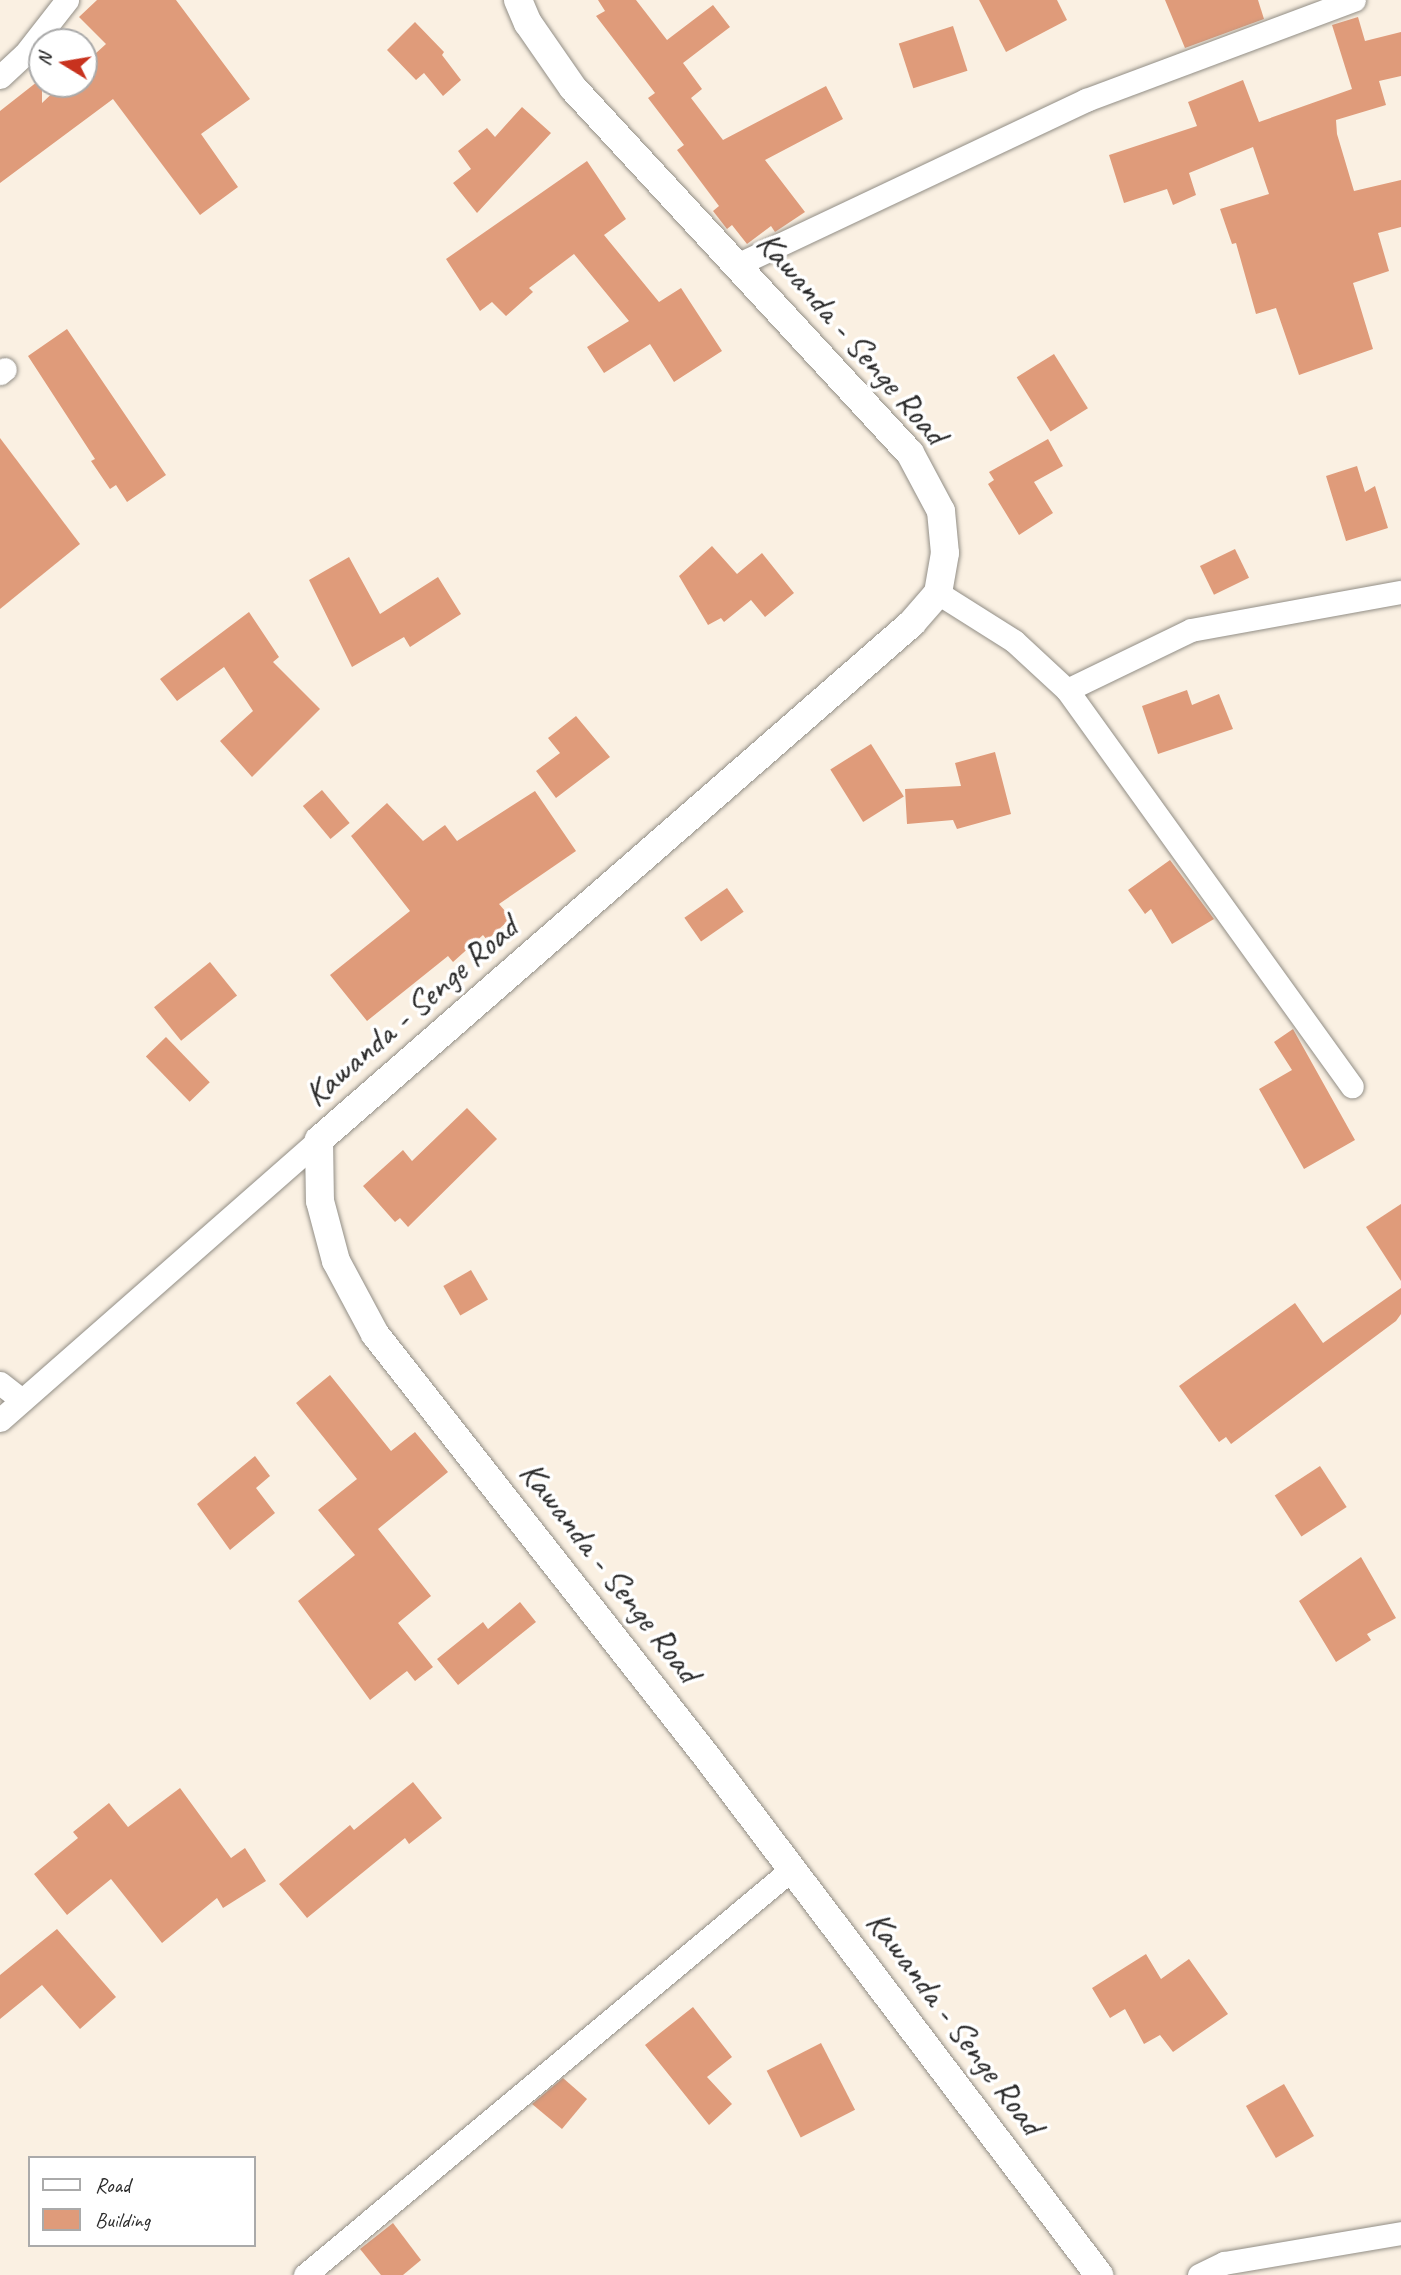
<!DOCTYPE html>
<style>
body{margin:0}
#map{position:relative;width:1401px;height:2275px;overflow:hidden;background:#faf0e2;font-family:Caveat,sans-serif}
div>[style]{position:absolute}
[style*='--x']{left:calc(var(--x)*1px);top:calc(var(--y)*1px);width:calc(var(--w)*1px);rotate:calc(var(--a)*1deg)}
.building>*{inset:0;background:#df9b7a;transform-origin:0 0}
.roads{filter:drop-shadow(0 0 2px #928e86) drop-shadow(0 0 2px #928e86)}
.minor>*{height:23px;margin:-11.5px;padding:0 11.5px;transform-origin:11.5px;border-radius:11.5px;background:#fff}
.tertiary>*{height:28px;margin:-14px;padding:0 14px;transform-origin:14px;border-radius:14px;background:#fff}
span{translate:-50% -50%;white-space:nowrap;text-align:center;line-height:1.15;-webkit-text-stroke:7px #fff;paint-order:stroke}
.street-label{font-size:35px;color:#2b2b2b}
.legend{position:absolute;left:28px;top:2156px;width:228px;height:91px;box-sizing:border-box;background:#fff;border:2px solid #aaa;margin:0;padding:9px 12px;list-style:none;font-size:21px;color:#2b2b2b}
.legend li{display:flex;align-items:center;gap:14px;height:35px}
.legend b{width:35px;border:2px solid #aaa}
.north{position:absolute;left:28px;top:28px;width:70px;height:70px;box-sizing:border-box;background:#fff;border:2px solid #aaa;border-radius:50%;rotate:281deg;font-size:19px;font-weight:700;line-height:28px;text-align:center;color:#2b2b2b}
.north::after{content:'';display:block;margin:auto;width:24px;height:32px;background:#c8321e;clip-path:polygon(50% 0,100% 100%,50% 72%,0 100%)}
</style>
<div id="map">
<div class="building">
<div style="clip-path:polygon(97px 0,176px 0,250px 99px,201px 134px,238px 187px,200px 215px,113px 99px,0 183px,0 111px,42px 78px,42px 103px,62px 84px,84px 84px,84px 64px,106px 44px,79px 17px)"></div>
<div style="clip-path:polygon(598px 0,636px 0,667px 40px,713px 5px,730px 27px,683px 63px,702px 89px,691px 98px,723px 140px,826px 86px,843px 119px,765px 160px,805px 212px,775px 232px,771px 226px,747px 244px,732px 225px,727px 229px,713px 211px,719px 206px,677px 150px,684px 145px,648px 98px,655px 93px,596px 16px,605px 11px)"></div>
<div style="clip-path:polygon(979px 0,1057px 0,1067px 20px,1006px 52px)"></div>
<div style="clip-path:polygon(1165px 0,1258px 0,1264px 19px,1185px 48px)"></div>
<div style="clip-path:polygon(1358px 17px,1365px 41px,1401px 32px,1401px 76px,1379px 81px,1386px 105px,1336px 120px,1337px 134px,1354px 191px,1401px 180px,1401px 227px,1378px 233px,1389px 271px,1353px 283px,1373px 349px,1299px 375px,1276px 308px,1256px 314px,1236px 243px,1232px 244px,1220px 209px,1269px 194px,1253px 147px,1189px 173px,1196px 195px,1173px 205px,1167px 189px,1124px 203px,1109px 155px,1197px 126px,1188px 102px,1243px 80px,1259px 122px,1352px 89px,1332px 25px)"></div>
<div style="clip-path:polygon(415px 22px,444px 52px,442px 55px,461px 80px,443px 96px,424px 73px,416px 80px,387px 50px)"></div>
<div style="left:953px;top:26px;width:47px;height:57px;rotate:72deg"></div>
<div style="clip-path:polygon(522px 107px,551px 133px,477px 213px,453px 183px,471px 169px,458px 151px,487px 128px,495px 137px)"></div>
<div style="clip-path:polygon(587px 161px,626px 219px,604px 235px,659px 302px,681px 288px,722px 351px,674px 382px,650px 344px,604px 373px,587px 347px,629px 321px,574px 254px,529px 288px,533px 292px,506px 316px,492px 302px,480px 311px,446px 259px)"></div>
<div style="clip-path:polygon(67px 329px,166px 475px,127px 502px,116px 485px,110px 489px,91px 461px,95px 459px,28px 356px)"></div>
<div style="left:1054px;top:354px;width:64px;height:44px;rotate:58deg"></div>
<div style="clip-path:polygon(0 438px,80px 544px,0 609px)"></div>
<div style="clip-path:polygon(1048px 439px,1063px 466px,1034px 482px,1053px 513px,1019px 535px,988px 484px,994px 480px,989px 472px)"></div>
<div style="clip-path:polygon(1357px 466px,1365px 492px,1375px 486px,1388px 528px,1346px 541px,1326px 476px)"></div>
<div style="clip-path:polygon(712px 546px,737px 574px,762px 553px,794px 593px,765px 617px,751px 600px,724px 622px,721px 618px,708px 625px,679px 576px)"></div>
<div style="left:1235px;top:549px;width:32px;height:39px;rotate:64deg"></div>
<div style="clip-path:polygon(349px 557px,380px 614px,438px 577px,461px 614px,410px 647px,404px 637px,352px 667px,309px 580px)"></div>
<div style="clip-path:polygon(249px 612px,279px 657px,273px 662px,320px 709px,252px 777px,220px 741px,253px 711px,224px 667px,177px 701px,160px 679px)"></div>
<div style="clip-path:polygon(1187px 690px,1192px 705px,1219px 694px,1233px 729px,1158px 754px,1142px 706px)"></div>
<div style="clip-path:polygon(576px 716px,610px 757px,556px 798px,536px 771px,560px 753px,548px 738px)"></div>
<div style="left:871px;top:744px;width:62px;height:48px;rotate:58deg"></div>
<div style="clip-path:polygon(995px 752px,1011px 814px,957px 829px,953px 820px,907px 824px,905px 789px,961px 786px,955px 763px)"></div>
<div style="left:322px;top:790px;width:43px;height:25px;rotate:50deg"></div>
<div style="clip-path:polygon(535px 791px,576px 851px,499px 904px,511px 918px,487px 940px,483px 935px,453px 962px,448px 956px,367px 1021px,330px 975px,410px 911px,351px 836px,387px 803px,423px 841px,445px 825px,457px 841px)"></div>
<div style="clip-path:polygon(1170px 860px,1214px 919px,1172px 944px,1151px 909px,1145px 914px,1128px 890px)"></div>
<div style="left:727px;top:888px;width:29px;height:52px;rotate:55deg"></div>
<div style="left:210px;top:962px;width:43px;height:72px;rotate:51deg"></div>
<div style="clip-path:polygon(1293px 1029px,1355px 1140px,1304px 1169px,1259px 1089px,1292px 1070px,1274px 1042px)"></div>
<div style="left:166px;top:1037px;width:63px;height:28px;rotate:46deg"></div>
<div style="clip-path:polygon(467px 1108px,497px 1139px,408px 1227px,400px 1218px,395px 1222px,363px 1186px,403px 1150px,412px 1161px)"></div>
<div style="clip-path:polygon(1401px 1204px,1401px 1281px,1366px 1227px)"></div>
<div style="left:471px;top:1270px;width:34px;height:32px;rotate:60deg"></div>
<div style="clip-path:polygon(1401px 1288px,1401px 1314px,1396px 1321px,1231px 1444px,1226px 1437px,1219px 1442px,1179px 1386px,1295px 1303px,1323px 1343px)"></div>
<div style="clip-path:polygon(330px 1375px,391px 1451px,415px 1432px,448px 1472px,378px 1529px,431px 1596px,398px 1623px,433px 1667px,415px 1681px,407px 1671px,370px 1700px,298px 1601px,355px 1555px,318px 1510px,357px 1479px,296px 1403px)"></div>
<div style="clip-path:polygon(255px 1456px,270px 1476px,256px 1488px,275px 1513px,230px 1550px,197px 1504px)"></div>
<div style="left:1320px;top:1466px;width:49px;height:54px;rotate:57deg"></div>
<div style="clip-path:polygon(1361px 1557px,1396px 1618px,1367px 1634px,1371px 1640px,1336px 1662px,1299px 1601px)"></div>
<div style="clip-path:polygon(520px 1602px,536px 1622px,458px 1685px,437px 1659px,483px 1622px,488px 1629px)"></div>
<div style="clip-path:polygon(413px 1782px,442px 1818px,409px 1844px,405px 1838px,307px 1918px,279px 1884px,350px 1825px,354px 1830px)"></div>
<div style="clip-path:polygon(180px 1788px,231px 1858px,245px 1848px,266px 1881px,223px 1908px,217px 1898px,162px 1943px,111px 1879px,67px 1915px,34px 1874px,78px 1838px,73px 1832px,109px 1803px,128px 1827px)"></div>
<div style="clip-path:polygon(57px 1929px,116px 1997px,80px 2029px,42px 1985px,0 2019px,0 1975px)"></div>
<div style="clip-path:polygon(1146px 1954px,1161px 1979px,1189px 1959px,1228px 2014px,1173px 2052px,1160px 2035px,1144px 2044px,1125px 2009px,1110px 2018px,1092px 1988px)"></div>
<div style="clip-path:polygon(693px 2007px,732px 2057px,707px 2077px,732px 2104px,709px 2125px,645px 2045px)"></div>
<div style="left:821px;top:2043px;width:75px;height:61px;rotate:63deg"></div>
<div style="clip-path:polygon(563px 2078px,587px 2099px,562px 2129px,532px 2104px)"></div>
<div style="left:1284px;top:2084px;width:60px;height:44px;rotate:60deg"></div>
<div style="clip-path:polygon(393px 2223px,421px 2260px,403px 2275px,381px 2275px,360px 2249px)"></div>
</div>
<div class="roads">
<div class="minor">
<div style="--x:0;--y:77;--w:33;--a:-43"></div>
<div style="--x:24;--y:55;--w:70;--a:-52"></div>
<div style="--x:739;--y:264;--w:384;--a:-25.3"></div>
<div style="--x:1086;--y:100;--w:286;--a:-20.5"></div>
<div style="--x:0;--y:373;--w:6;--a:-39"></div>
<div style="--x:938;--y:593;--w:90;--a:32.3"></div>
<div style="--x:1014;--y:641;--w:72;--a:42.8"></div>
<div style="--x:1067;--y:690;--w:488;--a:54.3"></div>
<div style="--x:1067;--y:690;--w:138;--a:-25.8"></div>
<div style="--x:1191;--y:630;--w:213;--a:-10.3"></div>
<div style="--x:0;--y:1383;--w:28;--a:38"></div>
<div style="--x:0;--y:1420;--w:424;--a:-41.3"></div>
<div style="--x:305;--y:2275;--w:634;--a:-39.82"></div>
<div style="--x:1199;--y:2275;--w:28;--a:-26"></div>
<div style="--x:1224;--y:2263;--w:180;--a:-9.6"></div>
</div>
<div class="tertiary">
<div style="--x:518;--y:0;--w:25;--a:67"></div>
<div style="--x:528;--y:23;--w:79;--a:55.3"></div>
<div style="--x:573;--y:88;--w:497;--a:47.3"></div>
<div style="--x:910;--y:453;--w:66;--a:61.9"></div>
<div style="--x:941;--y:511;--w:42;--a:84.6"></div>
<div style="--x:945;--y:553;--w:41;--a:99.9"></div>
<div style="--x:938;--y:593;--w:40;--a:131"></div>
<div style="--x:912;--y:623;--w:787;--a:138.92"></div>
<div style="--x:319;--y:1140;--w:61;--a:89.1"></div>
<div style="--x:320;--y:1201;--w:62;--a:75.1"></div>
<div style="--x:336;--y:1261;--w:83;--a:61.9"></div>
<div style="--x:375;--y:1334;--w:538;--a:51.87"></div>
<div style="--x:707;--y:1757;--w:650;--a:52.88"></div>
</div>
</div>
<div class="street-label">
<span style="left:852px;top:338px;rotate:49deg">Kawanda - Senge Road</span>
<span style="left:411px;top:1011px;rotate:-41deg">Kawanda - Senge Road</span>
<span style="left:610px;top:1572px;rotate:52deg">Kawanda - Senge Road</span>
<span style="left:955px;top:2023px;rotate:53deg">Kawanda - Senge Road</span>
</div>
<ul class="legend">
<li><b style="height:9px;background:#fff"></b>Road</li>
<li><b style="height:19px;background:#df9b7a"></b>Building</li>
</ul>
<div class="north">N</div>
</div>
